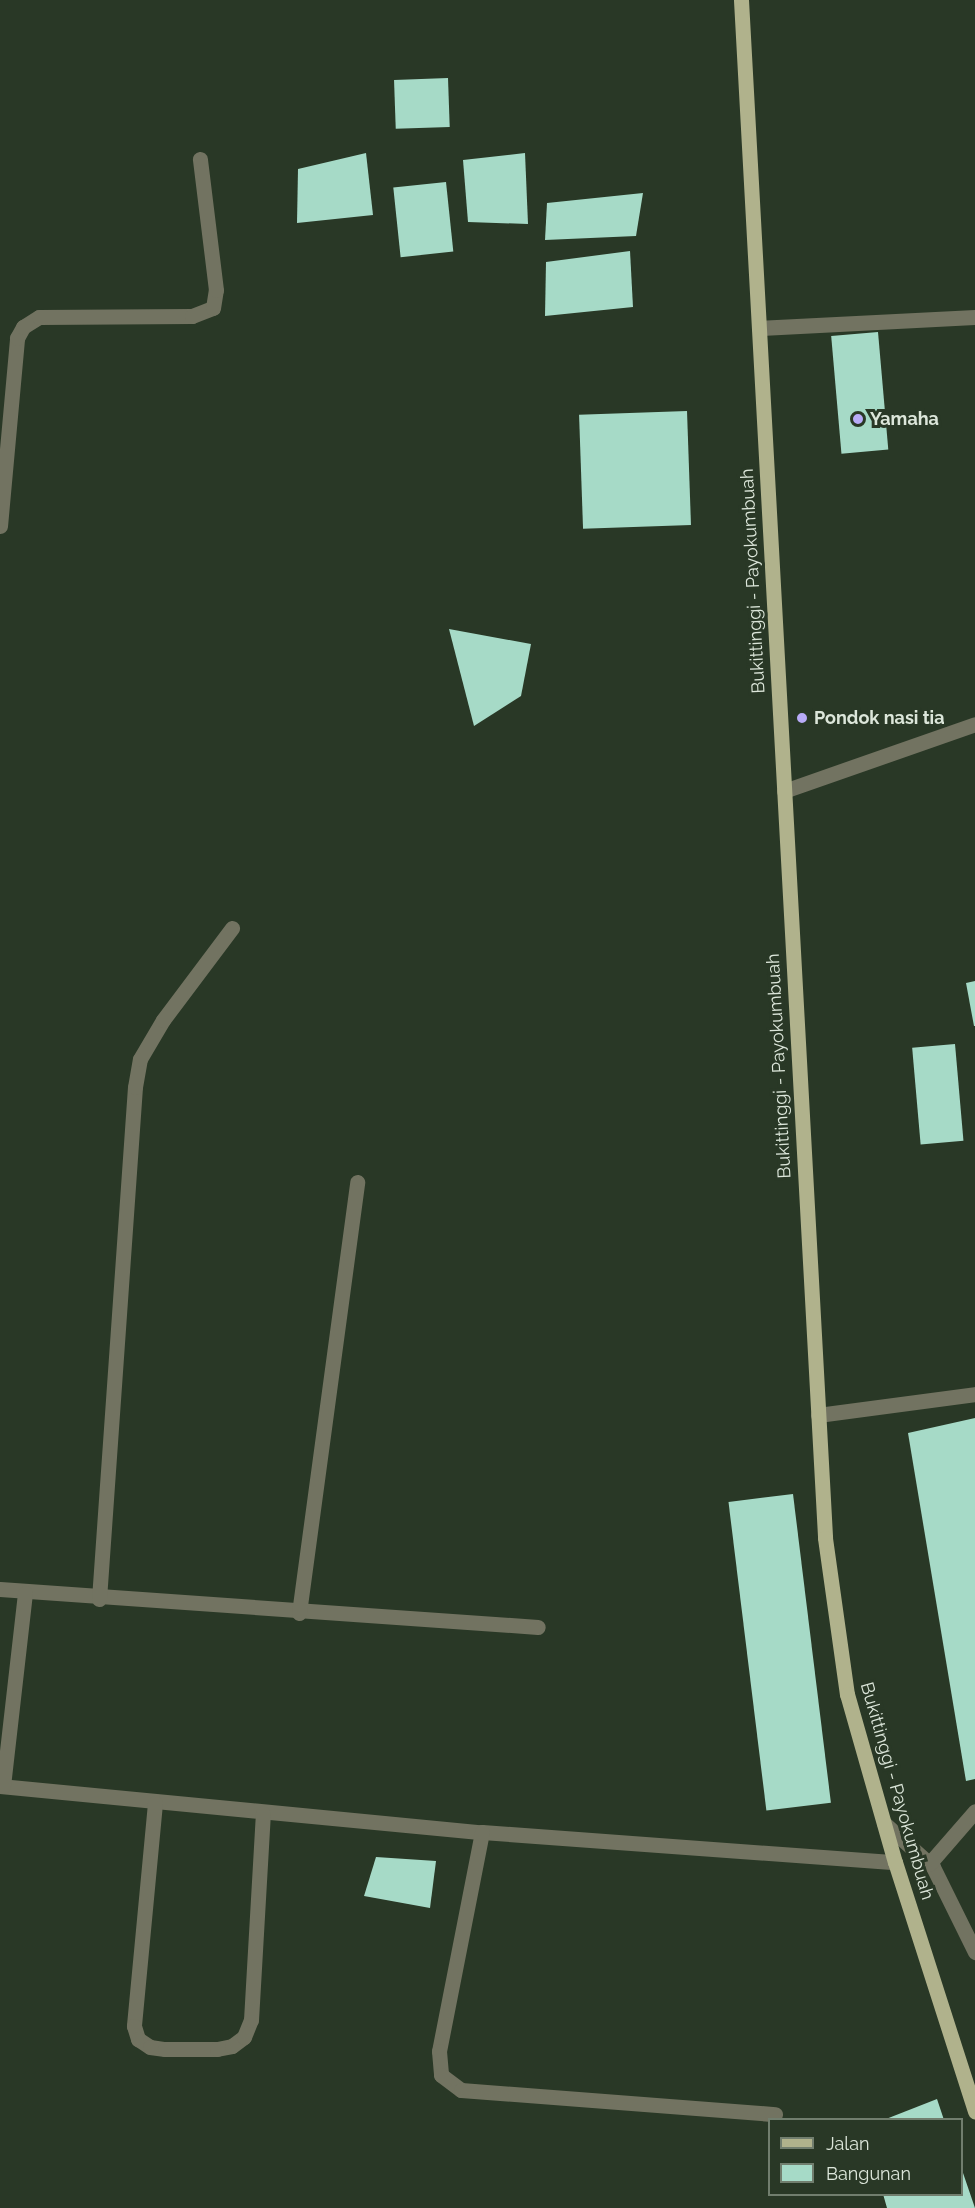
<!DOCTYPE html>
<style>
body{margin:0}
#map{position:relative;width:975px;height:2208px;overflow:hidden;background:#293826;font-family:Raleway,sans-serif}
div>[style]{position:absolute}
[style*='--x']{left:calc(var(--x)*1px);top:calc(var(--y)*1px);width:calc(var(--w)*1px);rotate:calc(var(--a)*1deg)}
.building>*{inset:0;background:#a6dac7;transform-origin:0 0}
.minor>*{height:15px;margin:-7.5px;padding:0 7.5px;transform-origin:7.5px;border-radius:7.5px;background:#727361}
.major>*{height:15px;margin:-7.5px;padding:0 7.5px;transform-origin:7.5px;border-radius:7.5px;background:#b0b28c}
.dots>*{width:16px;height:16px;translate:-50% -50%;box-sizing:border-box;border:3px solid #293826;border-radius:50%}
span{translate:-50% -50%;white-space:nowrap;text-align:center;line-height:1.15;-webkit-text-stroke:6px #293826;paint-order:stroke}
.poi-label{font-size:18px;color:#dce6da;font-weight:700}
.left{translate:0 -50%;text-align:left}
.street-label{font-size:18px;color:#dce6da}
.legend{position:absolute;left:768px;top:2118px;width:195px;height:78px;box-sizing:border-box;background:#293826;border:2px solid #717e6e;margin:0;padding:8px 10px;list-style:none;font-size:18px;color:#dce6da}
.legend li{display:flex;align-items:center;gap:12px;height:30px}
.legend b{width:30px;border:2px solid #717e6e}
</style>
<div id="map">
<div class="building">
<div style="left:448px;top:78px;width:49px;height:54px;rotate:88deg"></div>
<div style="clip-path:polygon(366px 153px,373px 215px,297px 223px,298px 169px)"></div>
<div style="clip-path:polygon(525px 153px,528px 224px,468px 222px,463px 160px)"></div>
<div style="left:446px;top:182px;width:70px;height:53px;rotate:84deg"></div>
<div style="clip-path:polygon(643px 193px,636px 236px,545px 240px,547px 203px)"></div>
<div style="clip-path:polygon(630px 251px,633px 307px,545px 316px,546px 262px)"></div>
<div style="left:878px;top:332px;width:118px;height:47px;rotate:85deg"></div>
<div style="left:687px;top:411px;width:114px;height:108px;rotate:88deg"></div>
<div style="clip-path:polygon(449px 629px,531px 644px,521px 696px,474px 726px)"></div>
<div style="clip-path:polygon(975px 981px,975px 1026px,974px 1026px,966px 983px)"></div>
<div style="left:955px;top:1044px;width:97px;height:43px;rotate:85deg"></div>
<div style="clip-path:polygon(975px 1418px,975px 1779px,966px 1781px,908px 1433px)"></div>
<div style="left:793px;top:1494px;width:311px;height:65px;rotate:83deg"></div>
<div style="clip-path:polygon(376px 1857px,436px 1861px,430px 1908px,364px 1896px)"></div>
<div style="clip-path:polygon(937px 2099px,944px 2120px,886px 2120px,886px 2119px)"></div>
<div style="clip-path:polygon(962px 2170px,975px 2208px,887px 2208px,883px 2194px,962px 2194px)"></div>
</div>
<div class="minor">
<div style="--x:759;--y:328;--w:216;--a:-2.9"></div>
<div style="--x:0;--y:526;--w:189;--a:-84.8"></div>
<div style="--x:17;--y:338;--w:13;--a:-61"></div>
<div style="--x:23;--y:327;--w:19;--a:-32"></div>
<div style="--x:39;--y:317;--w:153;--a:-0.4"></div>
<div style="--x:192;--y:316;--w:22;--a:-21"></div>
<div style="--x:213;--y:308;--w:18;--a:-81"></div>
<div style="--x:216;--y:290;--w:132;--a:-97"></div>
<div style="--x:784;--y:791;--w:202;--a:-19.3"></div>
<div style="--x:818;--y:1415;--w:158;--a:-7.6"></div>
<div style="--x:0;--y:1589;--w:539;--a:4.04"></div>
<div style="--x:99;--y:1599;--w:513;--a:-85.98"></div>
<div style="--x:135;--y:1087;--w:28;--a:-80"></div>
<div style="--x:140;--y:1059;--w:45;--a:-59.5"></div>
<div style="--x:163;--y:1020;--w:115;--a:-53.1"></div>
<div style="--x:299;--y:1613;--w:435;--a:-82.3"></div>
<div style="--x:0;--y:1786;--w:484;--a:5.5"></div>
<div style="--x:482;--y:1832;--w:414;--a:4.2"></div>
<div style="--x:3;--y:1786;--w:194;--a:-83.5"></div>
<div style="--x:155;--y:1803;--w:224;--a:95.4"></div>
<div style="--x:134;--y:2026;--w:14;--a:73"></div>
<div style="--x:138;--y:2039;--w:14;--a:34"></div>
<div style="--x:150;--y:2047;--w:15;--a:8"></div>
<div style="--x:165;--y:2049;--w:52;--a:0"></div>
<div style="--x:217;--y:2049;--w:15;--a:-11"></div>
<div style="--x:232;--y:2046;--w:15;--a:-37"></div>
<div style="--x:244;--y:2037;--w:18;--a:-68"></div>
<div style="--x:251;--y:2020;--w:207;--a:-86.7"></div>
<div style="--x:884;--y:1823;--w:66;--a:41.9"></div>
<div style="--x:933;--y:1867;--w:95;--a:63.7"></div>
<div style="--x:482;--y:1832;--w:223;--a:101.1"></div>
<div style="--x:439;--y:2051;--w:24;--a:85"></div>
<div style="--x:441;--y:2075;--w:25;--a:37"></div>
<div style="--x:461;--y:2090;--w:315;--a:4.4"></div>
<div style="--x:929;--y:1864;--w:70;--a:-49"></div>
</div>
<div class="major">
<div style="--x:741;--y:0;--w:1540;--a:86.87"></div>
<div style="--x:825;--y:1538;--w:158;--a:82"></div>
<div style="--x:847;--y:1694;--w:175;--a:74.1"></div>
<div style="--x:895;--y:1862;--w:262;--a:72.2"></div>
</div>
<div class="dots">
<div style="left:858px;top:419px;background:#b8abf7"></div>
<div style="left:802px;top:718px;background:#b8abf7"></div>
</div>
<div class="poi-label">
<span class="left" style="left:870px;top:419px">Yamaha</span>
<span class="left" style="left:814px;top:718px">Pondok nasi tia</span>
</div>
<div class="street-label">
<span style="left:753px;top:581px;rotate:-93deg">Bukittinggi - Payokumbuah</span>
<span style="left:779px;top:1066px;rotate:-93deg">Bukittinggi - Payokumbuah</span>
<span style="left:897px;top:1791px;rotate:74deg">Bukittinggi - Payokumbuah</span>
</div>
<ul class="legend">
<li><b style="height:8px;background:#b0b28c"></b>Jalan</li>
<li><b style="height:16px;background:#a6dac7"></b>Bangunan</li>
</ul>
</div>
